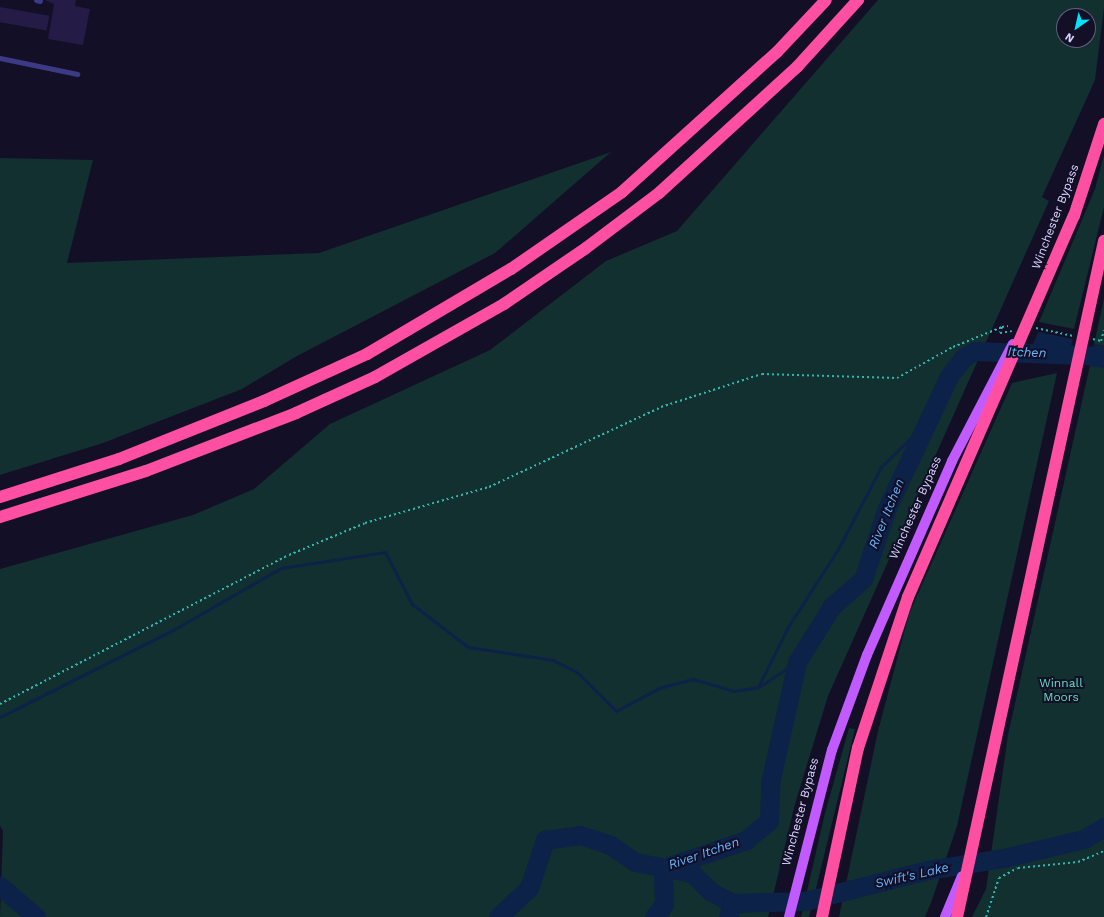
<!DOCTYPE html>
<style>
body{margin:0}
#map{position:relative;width:1104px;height:917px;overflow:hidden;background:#130f26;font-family:"Work Sans",sans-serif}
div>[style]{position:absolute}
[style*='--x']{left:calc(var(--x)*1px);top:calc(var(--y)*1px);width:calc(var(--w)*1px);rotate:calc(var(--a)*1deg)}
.green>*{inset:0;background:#12302f}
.water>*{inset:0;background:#0c2248}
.stream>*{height:3px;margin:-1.5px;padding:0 1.5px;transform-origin:1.5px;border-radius:1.5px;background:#0c2248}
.river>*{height:19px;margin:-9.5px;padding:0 9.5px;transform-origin:9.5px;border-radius:9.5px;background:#0c2248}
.building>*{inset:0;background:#241b47;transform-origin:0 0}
.path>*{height:2px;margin-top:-1px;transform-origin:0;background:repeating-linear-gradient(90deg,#2fb8b0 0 2px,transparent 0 5px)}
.lane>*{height:5px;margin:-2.5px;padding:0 2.5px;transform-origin:2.5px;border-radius:2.5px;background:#3d3a85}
.primary>*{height:10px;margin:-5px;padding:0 5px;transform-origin:5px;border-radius:5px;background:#c25bff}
.highway>*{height:12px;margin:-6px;padding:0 6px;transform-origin:6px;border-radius:6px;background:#ff4fa3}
span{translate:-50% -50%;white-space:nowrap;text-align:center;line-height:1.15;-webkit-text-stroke:4px #130f26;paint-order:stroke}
.street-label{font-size:12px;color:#d9d4ff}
.park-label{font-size:12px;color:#5fe0c0}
.water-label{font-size:13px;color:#62b6ff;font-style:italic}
.north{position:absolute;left:1056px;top:8px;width:40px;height:40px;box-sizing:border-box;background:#130f26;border:1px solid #625e7d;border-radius:50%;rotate:214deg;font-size:11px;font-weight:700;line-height:16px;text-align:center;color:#d9d4ff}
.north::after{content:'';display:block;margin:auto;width:14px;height:18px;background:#00e5ff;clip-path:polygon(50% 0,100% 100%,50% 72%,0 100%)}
</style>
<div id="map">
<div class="green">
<div style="clip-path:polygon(evenodd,878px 0,1104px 0,1104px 8px,1095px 80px,1042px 197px,1049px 201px,828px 696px,795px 804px,768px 917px,0 917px,3px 831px,0 826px,0 569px,193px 515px,254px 489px,330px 424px,490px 350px,606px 261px,677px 231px,878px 0,1064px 16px,1088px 16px,1088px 40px,1064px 40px,1064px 16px)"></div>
<div style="clip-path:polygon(611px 152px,495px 253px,297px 356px,242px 389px,103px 443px,0 475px,0 158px,93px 160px,67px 263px,319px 253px)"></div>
<div style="clip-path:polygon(1104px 155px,1104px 207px,1074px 329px,1039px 322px,1095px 189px)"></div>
<div style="clip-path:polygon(1104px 299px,1104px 346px,1094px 344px)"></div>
<div style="clip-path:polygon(1092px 356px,1104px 356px,1104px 917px,972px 917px,986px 889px,1008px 735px)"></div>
<div style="clip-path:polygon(1057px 373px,957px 826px,932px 900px,925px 917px,839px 917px,878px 731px,909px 614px,1012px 383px)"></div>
<div style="clip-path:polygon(849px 728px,855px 729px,809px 917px,801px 917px,825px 813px)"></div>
</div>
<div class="water">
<div style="clip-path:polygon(1038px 332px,1073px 339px,1067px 362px,1028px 357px)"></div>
<div style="clip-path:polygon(1094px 344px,1104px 346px,1104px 368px,1089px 366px)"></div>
</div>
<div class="stream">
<div style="--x:760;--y:686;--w:44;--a:-33"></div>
<div style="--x:0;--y:717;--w:194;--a:-26.7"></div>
<div style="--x:173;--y:630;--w:125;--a:-29.9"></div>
<div style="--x:281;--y:568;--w:105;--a:-8.7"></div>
<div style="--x:385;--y:552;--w:59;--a:62.6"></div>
<div style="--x:412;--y:604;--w:71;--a:37.5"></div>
<div style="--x:468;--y:647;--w:86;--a:8.7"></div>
<div style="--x:553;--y:660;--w:28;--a:27"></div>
<div style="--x:578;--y:673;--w:54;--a:45"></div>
<div style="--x:616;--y:711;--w:49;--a:-28.1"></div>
<div style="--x:659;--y:688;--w:35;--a:-15"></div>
<div style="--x:693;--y:679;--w:43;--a:16.3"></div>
<div style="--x:734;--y:691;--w:24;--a:-9"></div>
<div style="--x:758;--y:687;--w:67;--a:-63.4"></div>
<div style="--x:788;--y:627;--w:93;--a:-57.3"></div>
<div style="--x:838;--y:549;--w:93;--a:-62.3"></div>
<div style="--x:881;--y:467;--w:64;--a:-44.4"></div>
</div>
<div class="river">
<div style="--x:663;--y:868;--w:88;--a:-18.6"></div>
<div style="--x:746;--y:840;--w:30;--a:-40"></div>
<div style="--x:769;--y:821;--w:38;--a:-88"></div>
<div style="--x:770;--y:783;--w:124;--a:-77.4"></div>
<div style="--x:797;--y:662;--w:66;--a:-58"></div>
<div style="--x:832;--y:606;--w:41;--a:-41.1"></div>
<div style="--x:863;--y:579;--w:75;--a:-71.3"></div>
<div style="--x:887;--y:508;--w:146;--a:-64.8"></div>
<div style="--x:949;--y:376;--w:24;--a:-52"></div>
<div style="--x:964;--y:357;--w:13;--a:-29"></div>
<div style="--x:975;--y:351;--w:129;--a:2.2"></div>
<div style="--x:0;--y:886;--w:48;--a:40.7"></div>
<div style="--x:498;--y:917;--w:42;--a:-43.1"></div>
<div style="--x:529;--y:888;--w:51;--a:-71.6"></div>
<div style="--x:545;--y:840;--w:35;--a:-8"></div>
<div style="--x:580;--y:835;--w:32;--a:18"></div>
<div style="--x:610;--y:845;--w:30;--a:34"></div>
<div style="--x:635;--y:862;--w:58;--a:10.9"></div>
<div style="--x:692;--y:873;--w:25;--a:45"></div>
<div style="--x:710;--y:891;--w:25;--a:29"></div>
<div style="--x:654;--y:917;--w:16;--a:-52"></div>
<div style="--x:664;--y:904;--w:36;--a:-92"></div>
<div style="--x:728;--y:917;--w:15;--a:-74"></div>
<div style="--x:732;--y:903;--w:73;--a:-1.6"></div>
<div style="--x:805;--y:901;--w:127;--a:-14.1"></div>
<div style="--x:928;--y:870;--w:77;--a:-9"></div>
<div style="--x:1004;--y:858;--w:82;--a:-13.4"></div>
<div style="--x:1084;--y:839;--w:23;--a:-31"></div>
</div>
<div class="building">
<div style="clip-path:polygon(45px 0,76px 0,75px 6px,90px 9px,83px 45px,48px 39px,54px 4px)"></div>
<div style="left:0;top:7px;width:50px;height:15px;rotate:10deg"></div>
</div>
<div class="path">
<div style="--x:1002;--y:327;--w:6;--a:-9"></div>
<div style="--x:1036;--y:328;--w:38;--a:12"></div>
<div style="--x:1000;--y:333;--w:12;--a:-9"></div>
<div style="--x:1093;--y:339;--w:8;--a:14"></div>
<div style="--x:1101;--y:341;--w:11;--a:-75"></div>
<div style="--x:0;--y:704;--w:325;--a:-27.3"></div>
<div style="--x:289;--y:555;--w:82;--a:-22.8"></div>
<div style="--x:365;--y:523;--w:129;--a:-16.2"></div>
<div style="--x:489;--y:487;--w:190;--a:-24.9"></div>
<div style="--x:661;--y:407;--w:106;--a:-18.1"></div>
<div style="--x:762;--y:374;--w:135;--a:1.7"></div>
<div style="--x:897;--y:378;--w:64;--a:-29"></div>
<div style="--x:953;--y:347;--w:53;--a:-22.2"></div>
<div style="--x:1002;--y:327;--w:6;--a:108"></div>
<div style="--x:986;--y:917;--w:41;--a:-71.6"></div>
<div style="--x:999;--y:878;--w:21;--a:-28"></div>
<div style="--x:1018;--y:868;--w:60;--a:-5.7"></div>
<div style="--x:1078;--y:862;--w:28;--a:-23"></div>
</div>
<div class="lane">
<div style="--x:36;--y:0;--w:4;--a:14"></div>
<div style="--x:0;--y:58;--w:79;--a:11.7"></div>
</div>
<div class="primary">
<div style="--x:789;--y:917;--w:172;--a:-75.6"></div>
<div style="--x:832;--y:750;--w:101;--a:-69.8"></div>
<div style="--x:867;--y:655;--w:212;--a:-66.3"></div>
<div style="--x:952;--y:461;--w:132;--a:-62.5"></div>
<div style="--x:945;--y:917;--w:44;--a:-67.5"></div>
</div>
<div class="highway">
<div style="--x:0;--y:497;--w:125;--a:-17.7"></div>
<div style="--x:119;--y:459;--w:156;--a:-21.8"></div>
<div style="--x:264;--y:401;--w:113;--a:-24.5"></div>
<div style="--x:367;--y:354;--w:167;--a:-30.6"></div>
<div style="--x:511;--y:269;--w:135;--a:-34.7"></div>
<div style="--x:622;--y:192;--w:209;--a:-42.1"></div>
<div style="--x:777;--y:52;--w:71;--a:-46.7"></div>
<div style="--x:0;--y:517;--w:153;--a:-17.5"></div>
<div style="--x:146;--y:471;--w:161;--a:-21.1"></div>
<div style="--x:296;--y:413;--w:87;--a:-24.5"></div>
<div style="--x:375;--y:377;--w:148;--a:-29.5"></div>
<div style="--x:504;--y:304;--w:99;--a:-34.3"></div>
<div style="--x:586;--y:248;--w:91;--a:-37"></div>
<div style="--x:659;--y:193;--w:187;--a:-42.4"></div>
<div style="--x:797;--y:67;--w:91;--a:-47.7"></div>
<div style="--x:822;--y:917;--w:173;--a:-78"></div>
<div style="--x:858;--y:748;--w:159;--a:-71.7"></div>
<div style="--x:908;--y:597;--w:416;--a:-66.5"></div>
<div style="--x:1074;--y:216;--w:97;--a:-71.9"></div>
<div style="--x:957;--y:917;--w:692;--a:-77.73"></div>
</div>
<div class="street-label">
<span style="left:1056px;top:217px;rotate:-69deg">Winchester Bypass</span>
<span style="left:916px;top:508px;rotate:-66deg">Winchester Bypass</span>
<span style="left:801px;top:812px;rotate:-75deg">Winchester Bypass</span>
</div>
<div class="park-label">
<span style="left:1061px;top:691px">Winnall<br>Moors</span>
</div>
<div class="water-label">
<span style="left:1027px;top:353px;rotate:2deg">Itchen</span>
<span style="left:887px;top:514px;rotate:-68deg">River Itchen</span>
<span style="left:704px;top:854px;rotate:-19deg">River Itchen</span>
<span style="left:912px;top:876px;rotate:-13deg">Swift's Lake</span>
</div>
<div class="north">N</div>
</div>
